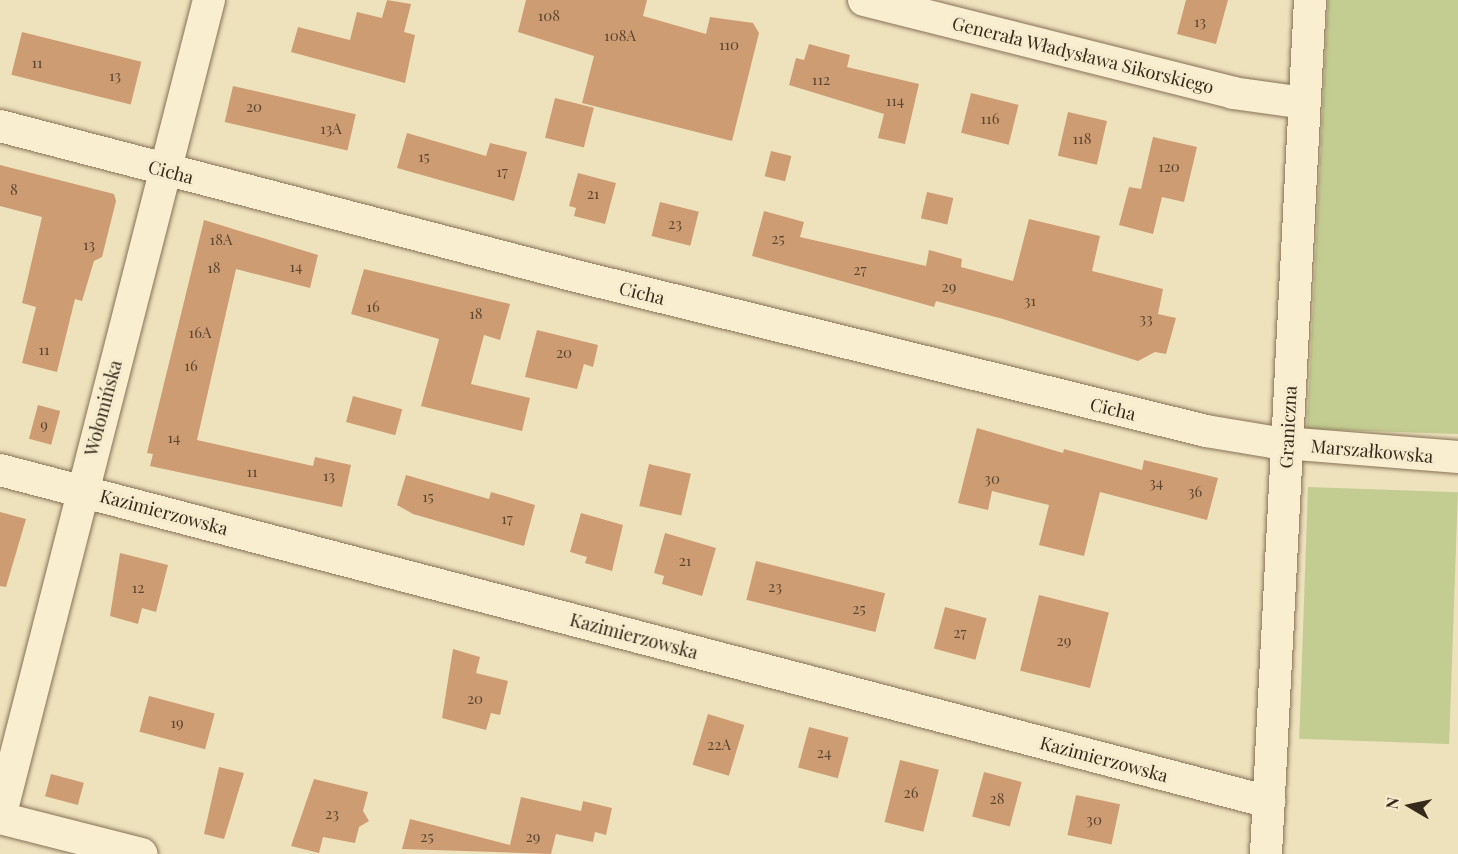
<!DOCTYPE html>
<meta charset="utf-8">
<style>
body{margin:0}
#map{position:relative;width:1458px;height:854px;overflow:hidden;background:#eee2bd;font-family:"Playfair Display",serif}
div>[style]{position:absolute}
[style*='--x']{left:calc(var(--x)*1px);top:calc(var(--y)*1px);width:calc(var(--w)*1px);rotate:calc(var(--a)*1deg)}
.green>*{inset:0;background:#c3cc91;transform-origin:0 0}
.building>*{inset:0;background:#ce9c72;transform-origin:0 0}
.roads{filter:drop-shadow(0 0 2px #877256) drop-shadow(0 0 2px #877256)}
.minor>*{height:32px;margin:-16px;padding:0 16px;transform-origin:16px;border-radius:16px;background:#f9efd0}
span{translate:-50% -50%;white-space:nowrap;text-align:center;line-height:1.15;-webkit-text-stroke:6px #f6eccd;paint-order:stroke}
.number-label{font-size:15px;color:#5b4631}
.number-label span{-webkit-text-stroke-width:0}
.street-label{font-size:18px;color:#35291b}
.north{position:absolute;left:1380px;top:776px;width:60px;height:60px;-webkit-text-stroke:4px #f6eccd;paint-order:stroke;rotate:279deg;font-size:16px;font-weight:700;line-height:24px;text-align:center;color:#35291b}
.north::after{content:'';display:block;margin:auto;width:21px;height:27px;background:#35291b;clip-path:polygon(50% 0,100% 100%,50% 72%,0 100%)}
</style>
<div id="map">
<div class="green">
<div style="clip-path:polygon(1328px 0,1458px 0,1458px 434px,1307px 429px)"></div>
<div style="left:1308px;top:487px;width:150px;height:252px;rotate:2deg"></div>
</div>
<div class="building">
<div style="clip-path:polygon(387px 0,411px 4px,404px 32px,415px 35px,405px 83px,291px 52px,298px 27px,350px 40px,357px 12px,382px 18px)"></div>
<div style="clip-path:polygon(526px 0,647px 0,643px 16px,706px 34px,710px 17px,753px 23px,759px 33px,732px 141px,582px 103px,594px 56px,518px 32px)"></div>
<div style="clip-path:polygon(1186px 0,1228px 0,1216px 44px,1177px 34px)"></div>
<div style="left:22px;top:32px;width:123px;height:44px;rotate:14deg"></div>
<div style="clip-path:polygon(809px 44px,850px 55px,847px 67px,919px 84px,905px 144px,878px 138px,884px 114px,789px 85px,796px 58px,804px 60px)"></div>
<div style="left:233px;top:86px;width:126px;height:37px;rotate:13deg"></div>
<div style="left:971px;top:93px;width:49px;height:41px;rotate:14deg"></div>
<div style="left:555px;top:98px;width:40px;height:41px;rotate:14deg"></div>
<div style="left:1068px;top:112px;width:40px;height:45px;rotate:13deg"></div>
<div style="clip-path:polygon(407px 133px,486px 156px,490px 143px,527px 152px,514px 201px,397px 168px)"></div>
<div style="clip-path:polygon(1153px 137px,1197px 147px,1184px 202px,1162px 197px,1153px 234px,1119px 225px,1129px 187px,1141px 189px)"></div>
<div style="left:771px;top:151px;width:21px;height:26px;rotate:14deg"></div>
<div style="clip-path:polygon(0 165px,114px 194px,116px 201px,102px 257px,94px 261px,82px 301px,75px 299px,57px 372px,22px 363px,36px 307px,22px 303px,42px 217px,0 206px)"></div>
<div style="clip-path:polygon(578px 173px,616px 183px,605px 224px,574px 216px,576px 208px,569px 206px)"></div>
<div style="left:927px;top:192px;width:27px;height:27px;rotate:13deg"></div>
<div style="left:660px;top:202px;width:40px;height:35px;rotate:14deg"></div>
<div style="clip-path:polygon(764px 211px,804px 222px,800px 237px,926px 266px,929px 250px,962px 259px,961px 267px,1013px 281px,1029px 219px,1100px 236px,1092px 271px,1163px 289px,1158px 314px,1176px 318px,1166px 354px,1155px 352px,1138px 361px,1003px 319px,936px 301px,934px 307px,752px 256px)"></div>
<div style="clip-path:polygon(204px 220px,318px 255px,310px 288px,236px 269px,197px 440px,313px 466px,315px 457px,351px 465px,342px 507px,150px 466px,153px 454px,147px 453px)"></div>
<div style="clip-path:polygon(364px 269px,510px 304px,500px 340px,484px 335px,471px 384px,530px 398px,522px 431px,421px 406px,439px 339px,351px 314px)"></div>
<div style="clip-path:polygon(537px 330px,598px 345px,593px 367px,584px 364px,577px 389px,525px 377px)"></div>
<div style="left:353px;top:396px;width:51px;height:27px;rotate:15deg"></div>
<div style="left:38px;top:405px;width:23px;height:35px;rotate:15deg"></div>
<div style="clip-path:polygon(977px 428px,1063px 453px,1064px 449px,1142px 470px,1144px 460px,1218px 478px,1207px 520px,1100px 492px,1084px 556px,1039px 545px,1049px 505px,992px 491px,988px 510px,958px 503px)"></div>
<div style="left:649px;top:464px;width:43px;height:43px;rotate:13deg"></div>
<div style="clip-path:polygon(406px 475px,489px 499px,491px 492px,535px 505px,524px 546px,413px 514px,397px 505px)"></div>
<div style="clip-path:polygon(0 512px,26px 519px,6px 587px,0 586px)"></div>
<div style="clip-path:polygon(581px 513px,623px 525px,612px 571px,585px 563px,587px 557px,570px 552px)"></div>
<div style="clip-path:polygon(665px 533px,716px 548px,702px 596px,662px 584px,664px 576px,654px 573px)"></div>
<div style="clip-path:polygon(120px 553px,168px 565px,156px 612px,142px 608px,138px 624px,110px 616px)"></div>
<div style="left:756px;top:561px;width:133px;height:40px;rotate:14deg"></div>
<div style="left:1039px;top:595px;width:72px;height:78px;rotate:14deg"></div>
<div style="left:945px;top:607px;width:43px;height:43px;rotate:15deg"></div>
<div style="clip-path:polygon(453px 649px,480px 657px,476px 673px,508px 681px,500px 715px,491px 713px,486px 730px,442px 718px)"></div>
<div style="left:149px;top:696px;width:68px;height:37px;rotate:15deg"></div>
<div style="left:708px;top:714px;width:38px;height:53px;rotate:17deg"></div>
<div style="left:809px;top:727px;width:41px;height:42px;rotate:15deg"></div>
<div style="left:900px;top:760px;width:40px;height:64px;rotate:14deg"></div>
<div style="clip-path:polygon(219px 767px,244px 773px,224px 839px,204px 834px)"></div>
<div style="left:984px;top:772px;width:39px;height:46px;rotate:15deg"></div>
<div style="left:51px;top:774px;width:34px;height:23px;rotate:15deg"></div>
<div style="clip-path:polygon(314px 779px,368px 792px,363px 811px,369px 821px,359px 827px,355px 843px,323px 837px,319px 853px,291px 846px)"></div>
<div style="left:1076px;top:795px;width:45px;height:41px;rotate:12deg"></div>
<div style="clip-path:polygon(521px 797px,581px 811px,583px 801px,612px 808px,606px 835px,595px 832px,593px 842px,556px 834px,551px 854px,402px 849px,410px 819px,510px 845px)"></div>
</div>
<div class="roads">
<div class="minor">
<div style="--x:864;--y:0;--w:381;--a:14.1"></div>
<div style="--x:1233;--y:93;--w:72;--a:8"></div>
<div style="--x:0;--y:126;--w:595;--a:14.6"></div>
<div style="--x:576;--y:276;--w:649;--a:13.82"></div>
<div style="--x:1206;--y:431;--w:67;--a:9.5"></div>
<div style="--x:1272;--y:442;--w:187;--a:4.6"></div>
<div style="--x:0;--y:470;--w:1312;--a:14.66"></div>
<div style="--x:0;--y:817;--w:843;--a:-75.65"></div>
<div style="--x:0;--y:818;--w:146;--a:14.3"></div>
<div style="--x:1266;--y:854;--w:855;--a:-87.05"></div>
</div>
</div>
<div class="number-label">
<span style="left:549px;top:16px">108</span>
<span style="left:1200px;top:22px">13</span>
<span style="left:620px;top:36px">108A</span>
<span style="left:729px;top:45px">110</span>
<span style="left:37px;top:63px">11</span>
<span style="left:115px;top:76px">13</span>
<span style="left:821px;top:80px">112</span>
<span style="left:895px;top:101px">114</span>
<span style="left:254px;top:107px">20</span>
<span style="left:990px;top:119px">116</span>
<span style="left:331px;top:129px">13A</span>
<span style="left:1082px;top:139px">118</span>
<span style="left:424px;top:157px">15</span>
<span style="left:1169px;top:167px">120</span>
<span style="left:502px;top:172px">17</span>
<span style="left:14px;top:190px">8</span>
<span style="left:593px;top:194px">21</span>
<span style="left:675px;top:224px">23</span>
<span style="left:778px;top:239px">25</span>
<span style="left:221px;top:240px">18A</span>
<span style="left:89px;top:245px">13</span>
<span style="left:296px;top:267px">14</span>
<span style="left:214px;top:268px">18</span>
<span style="left:860px;top:270px">27</span>
<span style="left:949px;top:287px">29</span>
<span style="left:1030px;top:301px">31</span>
<span style="left:373px;top:307px">16</span>
<span style="left:476px;top:314px">18</span>
<span style="left:1146px;top:319px">33</span>
<span style="left:200px;top:333px">16A</span>
<span style="left:44px;top:350px">11</span>
<span style="left:564px;top:353px">20</span>
<span style="left:191px;top:366px">16</span>
<span style="left:44px;top:425px">9</span>
<span style="left:174px;top:438px">14</span>
<span style="left:252px;top:472px">11</span>
<span style="left:329px;top:476px">13</span>
<span style="left:992px;top:479px">30</span>
<span style="left:1156px;top:483px">34</span>
<span style="left:1195px;top:492px">36</span>
<span style="left:428px;top:497px">15</span>
<span style="left:507px;top:519px">17</span>
<span style="left:685px;top:561px">21</span>
<span style="left:775px;top:587px">23</span>
<span style="left:138px;top:588px">12</span>
<span style="left:859px;top:609px">25</span>
<span style="left:960px;top:633px">27</span>
<span style="left:1064px;top:641px">29</span>
<span style="left:475px;top:699px">20</span>
<span style="left:177px;top:723px">19</span>
<span style="left:719px;top:745px">22A</span>
<span style="left:824px;top:753px">24</span>
<span style="left:911px;top:793px">26</span>
<span style="left:997px;top:799px">28</span>
<span style="left:332px;top:814px">23</span>
<span style="left:1094px;top:820px">30</span>
<span style="left:427px;top:837px">25</span>
<span style="left:533px;top:837px">29</span>
</div>
<div class="street-label">
<span style="left:1083px;top:55px;rotate:14deg">Generała Władysława Sikorskiego</span>
<span style="left:171px;top:172px;rotate:15deg">Cicha</span>
<span style="left:642px;top:293px;rotate:14deg">Cicha</span>
<span style="left:103px;top:408px;rotate:-75deg">Wołomińska</span>
<span style="left:1113px;top:409px;rotate:13deg">Cicha</span>
<span style="left:1288px;top:427px;rotate:-87deg">Graniczna</span>
<span style="left:1372px;top:451px;rotate:5deg">Marszałkowska</span>
<span style="left:164px;top:512px;rotate:15deg">Kazimierzowska</span>
<span style="left:634px;top:636px;rotate:15deg">Kazimierzowska</span>
<span style="left:1104px;top:759px;rotate:15deg">Kazimierzowska</span>
</div>
<div class="north">N</div>
</div>
